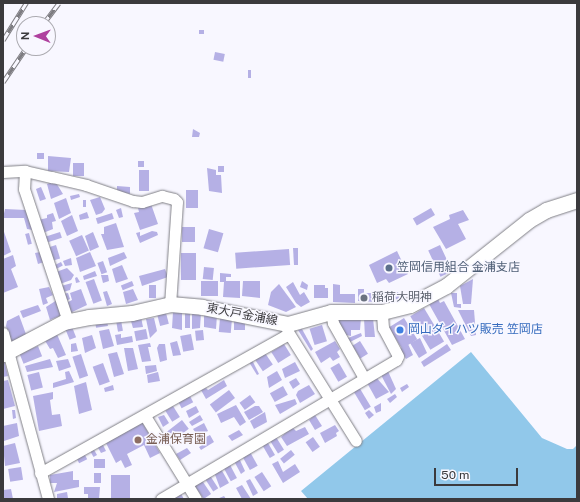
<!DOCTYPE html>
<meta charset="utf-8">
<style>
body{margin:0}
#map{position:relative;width:580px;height:502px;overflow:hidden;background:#f8f7ff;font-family:"Public Sans","Noto Sans JP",sans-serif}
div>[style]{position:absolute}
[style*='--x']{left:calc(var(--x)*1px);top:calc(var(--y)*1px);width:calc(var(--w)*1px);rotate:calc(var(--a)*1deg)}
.water>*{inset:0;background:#91c8ea}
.building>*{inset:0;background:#b5b0e5;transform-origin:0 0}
.roads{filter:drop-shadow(0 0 1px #7f7f85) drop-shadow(0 0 1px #7f7f85)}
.minor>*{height:11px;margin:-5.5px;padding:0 5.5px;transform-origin:5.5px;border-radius:5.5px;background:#fff}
.secondary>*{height:15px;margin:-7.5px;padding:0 7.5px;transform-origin:7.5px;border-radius:7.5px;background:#fff}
.rail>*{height:4.5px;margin-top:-2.25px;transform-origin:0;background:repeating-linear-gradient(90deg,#f8f7ff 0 9px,#7d7c81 0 18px);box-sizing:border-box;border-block:1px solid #7d7c81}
.dots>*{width:11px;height:11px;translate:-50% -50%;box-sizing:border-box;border:2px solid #f8f7ff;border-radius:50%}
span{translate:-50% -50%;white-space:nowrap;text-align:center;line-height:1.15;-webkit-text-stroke:3px #f8f7ff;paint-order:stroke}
.service-label{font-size:12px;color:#4e5e75}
.left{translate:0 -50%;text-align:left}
.worship-label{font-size:12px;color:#5b616d}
.street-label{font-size:12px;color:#3b3a3d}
.shop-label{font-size:12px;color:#366cbe}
.education-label{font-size:12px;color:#785e54}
.frame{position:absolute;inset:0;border:4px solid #3b3a3d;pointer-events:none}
.north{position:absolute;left:16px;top:16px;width:40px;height:40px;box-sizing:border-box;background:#f8f7ff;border:1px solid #acabb1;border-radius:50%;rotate:271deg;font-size:11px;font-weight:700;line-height:16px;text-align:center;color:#3b3a3d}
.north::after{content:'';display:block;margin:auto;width:14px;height:18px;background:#af409e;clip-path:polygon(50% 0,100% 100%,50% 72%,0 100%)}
.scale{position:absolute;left:434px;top:468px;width:84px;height:18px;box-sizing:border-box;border:2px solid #3b3a3d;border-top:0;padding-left:5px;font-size:12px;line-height:14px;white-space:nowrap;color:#3b3a3d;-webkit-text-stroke:3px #f8f7ff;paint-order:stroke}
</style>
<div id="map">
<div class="water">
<div style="clip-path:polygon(471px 352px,542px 438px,567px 449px,573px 449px,577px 445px,577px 499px,308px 499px,301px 491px)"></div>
</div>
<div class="building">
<div style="left:199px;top:30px;width:5px;height:4px"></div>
<div style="left:215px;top:52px;width:10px;height:8px;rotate:11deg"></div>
<div style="left:248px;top:70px;width:3px;height:8px"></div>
<div style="clip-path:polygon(193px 129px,200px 133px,199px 137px,192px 137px)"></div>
<div style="left:37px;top:153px;width:7px;height:6px"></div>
<div style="clip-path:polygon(48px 156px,71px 158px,69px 172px,48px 171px)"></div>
<div style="left:138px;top:161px;width:6px;height:6px"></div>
<div style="left:73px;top:163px;width:11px;height:13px"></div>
<div style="left:218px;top:166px;width:6px;height:6px"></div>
<div style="clip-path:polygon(207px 168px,216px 170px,216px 175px,221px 175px,222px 193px,209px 191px)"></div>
<div style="left:139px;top:170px;width:10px;height:21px"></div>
<div style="clip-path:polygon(55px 181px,63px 194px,51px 199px,47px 184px)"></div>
<div style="clip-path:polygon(117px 186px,130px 187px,130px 194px,117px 191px)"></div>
<div style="clip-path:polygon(41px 187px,46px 199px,40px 201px,36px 189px)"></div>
<div style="left:186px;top:190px;width:12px;height:18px"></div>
<div style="clip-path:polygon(79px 194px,80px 197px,71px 200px,70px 196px)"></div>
<div style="clip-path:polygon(100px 197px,105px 209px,102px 213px,96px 215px,90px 200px)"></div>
<div style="clip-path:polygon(66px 198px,71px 213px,59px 219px,54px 203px)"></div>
<div style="left:83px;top:200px;width:3px;height:7px"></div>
<div style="clip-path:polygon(151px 204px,158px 224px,140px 230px,134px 213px,139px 212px,138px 208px)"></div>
<div style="clip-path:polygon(121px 208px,123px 217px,119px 218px,116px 210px)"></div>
<div style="left:431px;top:208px;width:8px;height:21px;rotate:60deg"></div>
<div style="clip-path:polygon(5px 209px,26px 210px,33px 230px,27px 229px,24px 218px,3px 218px)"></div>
<div style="clip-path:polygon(463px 210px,469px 220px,458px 224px,466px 239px,446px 249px,433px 227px,450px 219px,449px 215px)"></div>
<div style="clip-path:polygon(87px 212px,89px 218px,80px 220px,79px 215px)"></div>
<div style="clip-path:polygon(53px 213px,56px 221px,52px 222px,53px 229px,43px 233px,38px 220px,47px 218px,47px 215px)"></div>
<div style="left:112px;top:213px;width:6px;height:17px;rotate:72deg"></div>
<div style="clip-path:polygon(72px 215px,78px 231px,67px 236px,61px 221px)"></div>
<div style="clip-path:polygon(116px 223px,124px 247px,107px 250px,101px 234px,104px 234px,104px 227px)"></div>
<div style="left:182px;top:227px;width:13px;height:15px"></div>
<div style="clip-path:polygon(3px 229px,11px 252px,3px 256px)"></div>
<div style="left:209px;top:229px;width:15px;height:20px;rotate:16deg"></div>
<div style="clip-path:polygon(152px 231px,157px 232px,158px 235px,140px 243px,136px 233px,140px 232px,140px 236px)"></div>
<div style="left:60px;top:232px;width:6px;height:18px;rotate:72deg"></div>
<div style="clip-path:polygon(93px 232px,99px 247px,90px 251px,85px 236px)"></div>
<div style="left:29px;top:233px;width:11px;height:4px;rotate:75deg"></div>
<div style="left:82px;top:235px;width:17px;height:14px;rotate:66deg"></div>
<div style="left:56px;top:245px;width:14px;height:9px;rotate:73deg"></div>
<div style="left:440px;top:245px;width:29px;height:13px;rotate:65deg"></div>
<div style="clip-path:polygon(293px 248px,298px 248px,298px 265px,294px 265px)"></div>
<div style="left:289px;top:249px;width:16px;height:54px;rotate:86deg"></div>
<div style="clip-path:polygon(397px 251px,408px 274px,389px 283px,386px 279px,377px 283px,369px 265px)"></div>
<div style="clip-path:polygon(40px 252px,44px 262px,38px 264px,35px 253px)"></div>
<div style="clip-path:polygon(90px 252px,96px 266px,80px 272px,76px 258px)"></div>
<div style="clip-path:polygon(124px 252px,127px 258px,110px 266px,108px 258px)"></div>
<div style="left:181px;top:253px;width:15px;height:27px"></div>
<div style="clip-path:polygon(13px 255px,16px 266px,11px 269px,18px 287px,3px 293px,3px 259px)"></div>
<div style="clip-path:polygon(71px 258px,72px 265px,65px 266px,63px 261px)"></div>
<div style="left:103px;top:261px;width:12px;height:6px;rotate:70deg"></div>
<div style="left:61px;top:262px;width:4px;height:9px;rotate:63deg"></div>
<div style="clip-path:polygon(122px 265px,128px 279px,116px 283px,112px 269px)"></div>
<div style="left:204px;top:267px;width:10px;height:12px;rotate:6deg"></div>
<div style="clip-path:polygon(67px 268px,74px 275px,71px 280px,60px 284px,56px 272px)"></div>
<div style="clip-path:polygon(165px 269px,168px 277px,142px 286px,139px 276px)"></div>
<div style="clip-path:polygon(95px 271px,97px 276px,84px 280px,83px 276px)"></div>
<div style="clip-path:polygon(220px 273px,231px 274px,231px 277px,226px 277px,226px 281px,240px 281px,240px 298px,223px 297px,224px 282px,220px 282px)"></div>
<div style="clip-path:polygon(101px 275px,108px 275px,109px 281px,103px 283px)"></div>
<div style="clip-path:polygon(77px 277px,80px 282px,76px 283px,75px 278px)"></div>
<div style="left:94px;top:279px;width:23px;height:9px;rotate:70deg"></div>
<div style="clip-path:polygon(473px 279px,471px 304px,463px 304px,460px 286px)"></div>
<div style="left:132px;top:281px;width:5px;height:12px;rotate:68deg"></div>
<div style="left:201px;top:281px;width:17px;height:15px"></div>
<div style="clip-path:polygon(243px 281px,260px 281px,260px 298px,242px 296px)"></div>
<div style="clip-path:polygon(302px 281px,308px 285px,307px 290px,300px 287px)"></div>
<div style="clip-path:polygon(293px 282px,300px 295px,304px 292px,310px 302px,301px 307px,296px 303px,286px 287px)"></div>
<div style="clip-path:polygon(72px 283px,70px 290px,63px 292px,61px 286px)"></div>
<div style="clip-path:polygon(279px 284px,296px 307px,286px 312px,268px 305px,271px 292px)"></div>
<div style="clip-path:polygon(333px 284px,340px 285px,340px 294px,355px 294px,355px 303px,333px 302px)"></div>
<div style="left:149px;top:285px;width:7px;height:13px"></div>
<div style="clip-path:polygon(314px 285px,325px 285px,325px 288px,328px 288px,328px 298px,314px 298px)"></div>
<div style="clip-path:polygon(49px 287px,53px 295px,46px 298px,48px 303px,43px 305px,39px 289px)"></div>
<div style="clip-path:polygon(81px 289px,87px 305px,70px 313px,66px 303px,72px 300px,70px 293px)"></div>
<div style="clip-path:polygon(133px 289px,138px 300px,126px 304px,123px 292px)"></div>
<div style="clip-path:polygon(358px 289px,364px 289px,364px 293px,376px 293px,375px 302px,358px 301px)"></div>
<div style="clip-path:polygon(107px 291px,112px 304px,107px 306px,103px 292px)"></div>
<div style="left:398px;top:292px;width:7px;height:4px;rotate:74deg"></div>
<div style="clip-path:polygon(68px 293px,70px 299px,66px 301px,63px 294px)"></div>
<div style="clip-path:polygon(451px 293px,457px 293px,457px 304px,461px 304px,461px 308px,454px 307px)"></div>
<div style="left:378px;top:294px;width:5px;height:7px"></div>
<div style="clip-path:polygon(438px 299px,440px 303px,444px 301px,465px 339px,452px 345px,429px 304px)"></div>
<div style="clip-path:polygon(57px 300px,62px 315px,50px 320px,46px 307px)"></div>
<div style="clip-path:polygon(38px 305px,41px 311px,23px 318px,20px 311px)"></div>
<div style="left:424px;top:308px;width:39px;height:16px;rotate:59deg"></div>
<div style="clip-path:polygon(458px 310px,474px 310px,476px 335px,471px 336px)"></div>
<div style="clip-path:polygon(173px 312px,182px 312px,182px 330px,172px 328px)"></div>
<div style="clip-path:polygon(192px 312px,201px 313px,200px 328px,192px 329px)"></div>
<div style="left:166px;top:313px;width:11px;height:9px;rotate:75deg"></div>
<div style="left:185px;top:313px;width:5px;height:15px"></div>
<div style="clip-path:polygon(204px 314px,217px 315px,216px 329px,204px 327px)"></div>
<div style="clip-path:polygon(19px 315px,27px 337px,11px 343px,6px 326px,7px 321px)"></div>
<div style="clip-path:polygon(141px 317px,143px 327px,133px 328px,130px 318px)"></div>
<div style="clip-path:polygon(154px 318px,157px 331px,150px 338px,146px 319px)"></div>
<div style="left:220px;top:318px;width:12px;height:14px;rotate:5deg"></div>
<div style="clip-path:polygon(339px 318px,361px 318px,360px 330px,351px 330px,351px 336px,346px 335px,339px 324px)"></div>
<div style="clip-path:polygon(364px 318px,373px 318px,375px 337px,365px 337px)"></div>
<div style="left:404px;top:318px;width:25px;height:18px;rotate:58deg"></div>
<div style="left:107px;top:320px;width:6px;height:12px;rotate:81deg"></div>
<div style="left:121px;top:320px;width:11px;height:5px;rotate:80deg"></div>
<div style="left:234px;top:321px;width:11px;height:9px"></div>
<div style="left:322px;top:325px;width:17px;height:13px;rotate:73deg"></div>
<div style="left:72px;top:327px;width:11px;height:7px;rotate:68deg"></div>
<div style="clip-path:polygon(109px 329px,114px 346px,103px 349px,99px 331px)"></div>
<div style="left:146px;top:329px;width:10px;height:12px;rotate:79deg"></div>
<div style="clip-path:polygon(302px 329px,313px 349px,311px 351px,298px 330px)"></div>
<div style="left:203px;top:330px;width:10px;height:8px;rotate:84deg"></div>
<div style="clip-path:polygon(56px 332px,66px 355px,58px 358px,53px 348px,50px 349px,44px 339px)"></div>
<div style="clip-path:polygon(361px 333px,362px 336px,350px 342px,348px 338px)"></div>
<div style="clip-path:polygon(121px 334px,121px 338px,132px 336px,133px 342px,117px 345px,115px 335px)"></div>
<div style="left:191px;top:334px;width:16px;height:11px;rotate:79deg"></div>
<div style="clip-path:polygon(92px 335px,96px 348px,85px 353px,82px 338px)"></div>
<div style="clip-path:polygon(420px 338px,427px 353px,419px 358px,410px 343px)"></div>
<div style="clip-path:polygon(177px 341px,181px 355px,173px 356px,170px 343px)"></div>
<div style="clip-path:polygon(335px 341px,340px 349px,337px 352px,340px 357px,333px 361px,330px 357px,321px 363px,315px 352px)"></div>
<div style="left:360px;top:341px;width:15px;height:9px;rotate:58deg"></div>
<div style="clip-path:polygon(76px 343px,78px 351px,71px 352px,71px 344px)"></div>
<div style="clip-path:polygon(150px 343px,151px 347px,148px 347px,151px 361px,142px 362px,138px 345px)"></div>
<div style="clip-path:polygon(159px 344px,165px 344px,167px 360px,160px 362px,157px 348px)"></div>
<div style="left:284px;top:344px;width:13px;height:15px;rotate:58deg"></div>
<div style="clip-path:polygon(408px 344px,413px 355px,406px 359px,400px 349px)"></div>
<div style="clip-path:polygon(447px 344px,451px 350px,424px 367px,421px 362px)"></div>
<div style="left:38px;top:346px;width:11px;height:20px;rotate:68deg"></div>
<div style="clip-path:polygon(124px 348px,133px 348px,138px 369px,128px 371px)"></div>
<div style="clip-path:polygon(117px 352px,124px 374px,114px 377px,108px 354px)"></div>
<div style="left:265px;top:353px;width:14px;height:12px;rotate:56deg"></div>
<div style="left:81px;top:354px;width:23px;height:9px;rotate:72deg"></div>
<div style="clip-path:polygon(3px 356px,8px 376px,3px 377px)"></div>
<div style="clip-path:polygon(50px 359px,53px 367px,27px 372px,25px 366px)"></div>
<div style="clip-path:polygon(68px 359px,71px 367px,59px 371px,56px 361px)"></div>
<div style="clip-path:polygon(252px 360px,259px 374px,257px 375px,249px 362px)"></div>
<div style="clip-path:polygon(295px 362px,300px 371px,285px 378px,282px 369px)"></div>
<div style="left:103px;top:363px;width:20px;height:11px;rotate:70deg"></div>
<div style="left:339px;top:363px;width:16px;height:10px;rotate:60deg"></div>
<div style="clip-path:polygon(156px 365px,157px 371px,146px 374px,145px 366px)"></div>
<div style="clip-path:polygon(387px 369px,396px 389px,391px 394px,380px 373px)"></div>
<div style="clip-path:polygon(69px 371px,74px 382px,53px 388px,53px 383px,66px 379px,65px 372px)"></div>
<div style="clip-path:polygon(277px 371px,282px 380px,269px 388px,267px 377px)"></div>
<div style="left:39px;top:372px;width:16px;height:12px;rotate:76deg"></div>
<div style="clip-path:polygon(158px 372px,160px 381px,148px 383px,147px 375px)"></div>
<div style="clip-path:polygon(375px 376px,389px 392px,376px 399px,366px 381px)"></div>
<div style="clip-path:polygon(296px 378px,300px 384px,293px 389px,289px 382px)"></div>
<div style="clip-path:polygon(8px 380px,15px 406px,3px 409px,3px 381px)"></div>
<div style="clip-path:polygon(224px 380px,227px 386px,206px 399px,201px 390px,206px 388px,208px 390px)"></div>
<div style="clip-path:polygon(86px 382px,92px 410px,79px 414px,74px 386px)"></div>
<div style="clip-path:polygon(407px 384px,409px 387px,402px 392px,400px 388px)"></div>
<div style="clip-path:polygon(113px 385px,114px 390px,105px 392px,104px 388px)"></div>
<div style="clip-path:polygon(309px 385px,315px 394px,300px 403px,296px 395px,298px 391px)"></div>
<div style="left:283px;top:386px;width:10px;height:15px;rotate:61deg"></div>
<div style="left:359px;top:387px;width:23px;height:7px;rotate:59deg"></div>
<div style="left:229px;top:390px;width:10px;height:24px;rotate:53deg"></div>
<div style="clip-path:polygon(53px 392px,53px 399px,50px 400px,52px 415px,60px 414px,62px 426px,39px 431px,33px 396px)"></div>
<div style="clip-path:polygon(395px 394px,397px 397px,390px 403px,387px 399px)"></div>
<div style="left:250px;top:395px;width:9px;height:13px;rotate:54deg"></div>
<div style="left:190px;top:396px;width:7px;height:13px;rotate:63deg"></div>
<div style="clip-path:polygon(295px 399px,297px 404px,280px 414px,275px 405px)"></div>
<div style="clip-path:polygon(381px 403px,381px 411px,376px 413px,374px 407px)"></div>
<div style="clip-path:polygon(236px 405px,246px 422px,240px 426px,234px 417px,221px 423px,217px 414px)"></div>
<div style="left:173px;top:406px;width:13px;height:9px;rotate:58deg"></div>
<div style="clip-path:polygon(196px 406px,199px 412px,189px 418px,186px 411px)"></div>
<div style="clip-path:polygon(255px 406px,259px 406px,263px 412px,249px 420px,244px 412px)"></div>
<div style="clip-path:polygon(12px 410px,15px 410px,16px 418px,13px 419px)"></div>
<div style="clip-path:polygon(369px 410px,374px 415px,369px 419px,365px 413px)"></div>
<div style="clip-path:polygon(265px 412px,267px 422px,254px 429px,250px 421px)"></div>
<div style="clip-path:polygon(164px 415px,169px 423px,163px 427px,158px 417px)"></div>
<div style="clip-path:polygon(200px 415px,203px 420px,192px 426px,189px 422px)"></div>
<div style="clip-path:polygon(315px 415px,322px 426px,315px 430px,309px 420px)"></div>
<div style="left:182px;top:420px;width:11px;height:22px;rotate:52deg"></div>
<div style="clip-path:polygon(142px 422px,160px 453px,150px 458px,144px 445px,127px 454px,132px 465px,125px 468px,121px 460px,116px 463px,106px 443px)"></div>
<div style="clip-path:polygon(17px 423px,19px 436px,4px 441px,3px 426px)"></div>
<div style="clip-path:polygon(204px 423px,208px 431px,198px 436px,193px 429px)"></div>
<div style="clip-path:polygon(335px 425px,339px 431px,336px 433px,337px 436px,325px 443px,320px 433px)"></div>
<div style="clip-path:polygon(292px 427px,296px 431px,305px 427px,309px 434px,287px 446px,281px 437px)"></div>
<div style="clip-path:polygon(239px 430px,243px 435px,232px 441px,228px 436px)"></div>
<div style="clip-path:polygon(210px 435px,214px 442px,201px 450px,199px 447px,204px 444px,202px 439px)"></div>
<div style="left:276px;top:437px;width:15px;height:7px;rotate:58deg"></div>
<div style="left:313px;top:437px;width:12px;height:9px;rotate:55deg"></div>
<div style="clip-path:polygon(15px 443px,20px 463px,5px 466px,3px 446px)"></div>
<div style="clip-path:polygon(102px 443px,106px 451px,101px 453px,97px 446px)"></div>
<div style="left:268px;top:443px;width:14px;height:6px;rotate:60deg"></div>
<div style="left:93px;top:448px;width:8px;height:4px;rotate:60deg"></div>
<div style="clip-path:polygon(187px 448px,191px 453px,180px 460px,176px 454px)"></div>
<div style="left:249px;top:450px;width:18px;height:9px;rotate:61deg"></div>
<div style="left:291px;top:450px;width:6px;height:14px;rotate:51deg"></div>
<div style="left:84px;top:453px;width:7px;height:9px;rotate:63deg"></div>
<div style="clip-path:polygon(239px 458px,245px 471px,241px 474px,234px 461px)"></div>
<div style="left:94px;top:459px;width:11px;height:9px"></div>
<div style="clip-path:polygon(278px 461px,283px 472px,295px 464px,300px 472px,283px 483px,272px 464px)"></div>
<div style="left:229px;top:463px;width:17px;height:7px;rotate:62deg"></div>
<div style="left:21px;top:467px;width:13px;height:13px;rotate:81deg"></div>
<div style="clip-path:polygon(221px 469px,229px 483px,220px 488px,214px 472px)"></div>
<div style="clip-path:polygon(73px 471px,73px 480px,79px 480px,79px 487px,54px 492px,57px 483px,50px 483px,50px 475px)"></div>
<div style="left:262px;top:472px;width:17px;height:9px;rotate:57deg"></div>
<div style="left:94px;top:473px;width:7px;height:10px"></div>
<div style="left:209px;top:474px;width:17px;height:6px;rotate:57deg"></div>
<div style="left:111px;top:475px;width:19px;height:24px"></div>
<div style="left:201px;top:479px;width:18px;height:9px;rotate:56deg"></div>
<div style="clip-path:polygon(250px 479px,258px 493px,253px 496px,246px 481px)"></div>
<div style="clip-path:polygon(242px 485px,251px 499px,242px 499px,236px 488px)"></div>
<div style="clip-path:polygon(84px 487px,100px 487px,99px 499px,88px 499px,88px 494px,84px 494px)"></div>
<div style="clip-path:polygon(11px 489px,13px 499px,3px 499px,3px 490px)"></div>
<div style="clip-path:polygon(67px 492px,68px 498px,57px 499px,57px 494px)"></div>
<div style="clip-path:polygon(181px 494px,184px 499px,170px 499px)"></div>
<div style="clip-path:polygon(224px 496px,226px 499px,217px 499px)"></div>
</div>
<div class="roads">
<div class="minor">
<div style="--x:25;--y:171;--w:18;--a:93"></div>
<div style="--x:24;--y:189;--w:139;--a:71.6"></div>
<div style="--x:3;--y:172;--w:22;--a:-3"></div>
<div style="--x:25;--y:171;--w:28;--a:13"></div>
<div style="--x:52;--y:177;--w:35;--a:13"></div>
<div style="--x:86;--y:185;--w:50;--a:18.8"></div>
<div style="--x:133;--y:201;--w:9;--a:6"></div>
<div style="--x:142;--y:202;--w:21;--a:-17"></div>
<div style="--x:162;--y:196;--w:12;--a:14"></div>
<div style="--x:174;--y:199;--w:4;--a:45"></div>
<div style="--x:177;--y:202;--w:102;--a:93.9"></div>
<div style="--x:331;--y:312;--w:11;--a:80"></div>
<div style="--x:333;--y:323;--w:63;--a:60.6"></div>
<div style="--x:288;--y:332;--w:128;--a:58"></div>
<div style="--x:3;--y:333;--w:172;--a:74.8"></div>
<div style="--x:145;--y:416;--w:97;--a:58.4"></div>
<div style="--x:40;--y:473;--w:281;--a:-29.2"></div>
<div style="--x:285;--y:336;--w:5;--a:-53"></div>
<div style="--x:288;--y:332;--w:8;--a:-90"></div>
<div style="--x:161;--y:499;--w:273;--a:-30.6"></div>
<div style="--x:396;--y:360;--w:4;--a:-63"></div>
<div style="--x:398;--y:356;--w:32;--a:-118"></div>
<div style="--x:383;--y:328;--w:16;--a:-94"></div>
</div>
<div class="secondary">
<div style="--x:3;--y:354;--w:69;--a:-27.7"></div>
<div style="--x:64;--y:322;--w:25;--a:-11"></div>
<div style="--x:89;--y:317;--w:43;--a:-5.3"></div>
<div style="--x:132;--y:313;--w:39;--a:-13"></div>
<div style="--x:170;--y:304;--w:32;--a:5"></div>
<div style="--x:202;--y:307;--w:88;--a:11.2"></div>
<div style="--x:288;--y:324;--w:45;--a:-15.6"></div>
<div style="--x:331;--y:312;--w:51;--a:0"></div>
<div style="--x:382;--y:312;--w:29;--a:-14"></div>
<div style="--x:410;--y:305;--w:41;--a:-27.8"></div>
<div style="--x:446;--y:286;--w:106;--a:-38.5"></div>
<div style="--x:529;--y:220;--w:20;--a:-30"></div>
<div style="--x:546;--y:210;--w:33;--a:-18"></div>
</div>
</div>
<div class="rail">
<div style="--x:43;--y:24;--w:26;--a:-53"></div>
<div style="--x:3;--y:40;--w:44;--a:-58.1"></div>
<div style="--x:3;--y:82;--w:41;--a:-55.9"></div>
</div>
<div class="dots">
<div style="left:389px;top:268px;background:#5c6f8a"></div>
<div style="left:364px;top:298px;background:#6b7280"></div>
<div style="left:400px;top:330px;background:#3f7fe0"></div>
<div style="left:138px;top:440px;background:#8d6e63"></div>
</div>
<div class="service-label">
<span class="left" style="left:397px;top:268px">笠岡信用組合 金浦支店</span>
</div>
<div class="worship-label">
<span class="left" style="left:372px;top:298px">稲荷大明神</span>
</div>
<div class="street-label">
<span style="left:242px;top:315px;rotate:11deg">東大戸金浦線</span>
</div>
<div class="shop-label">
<span class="left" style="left:408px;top:330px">岡山ダイハツ販売 笠岡店</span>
</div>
<div class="education-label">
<span class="left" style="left:146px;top:440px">金浦保育園</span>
</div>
<div class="frame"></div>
<div class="north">N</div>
<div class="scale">50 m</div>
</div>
